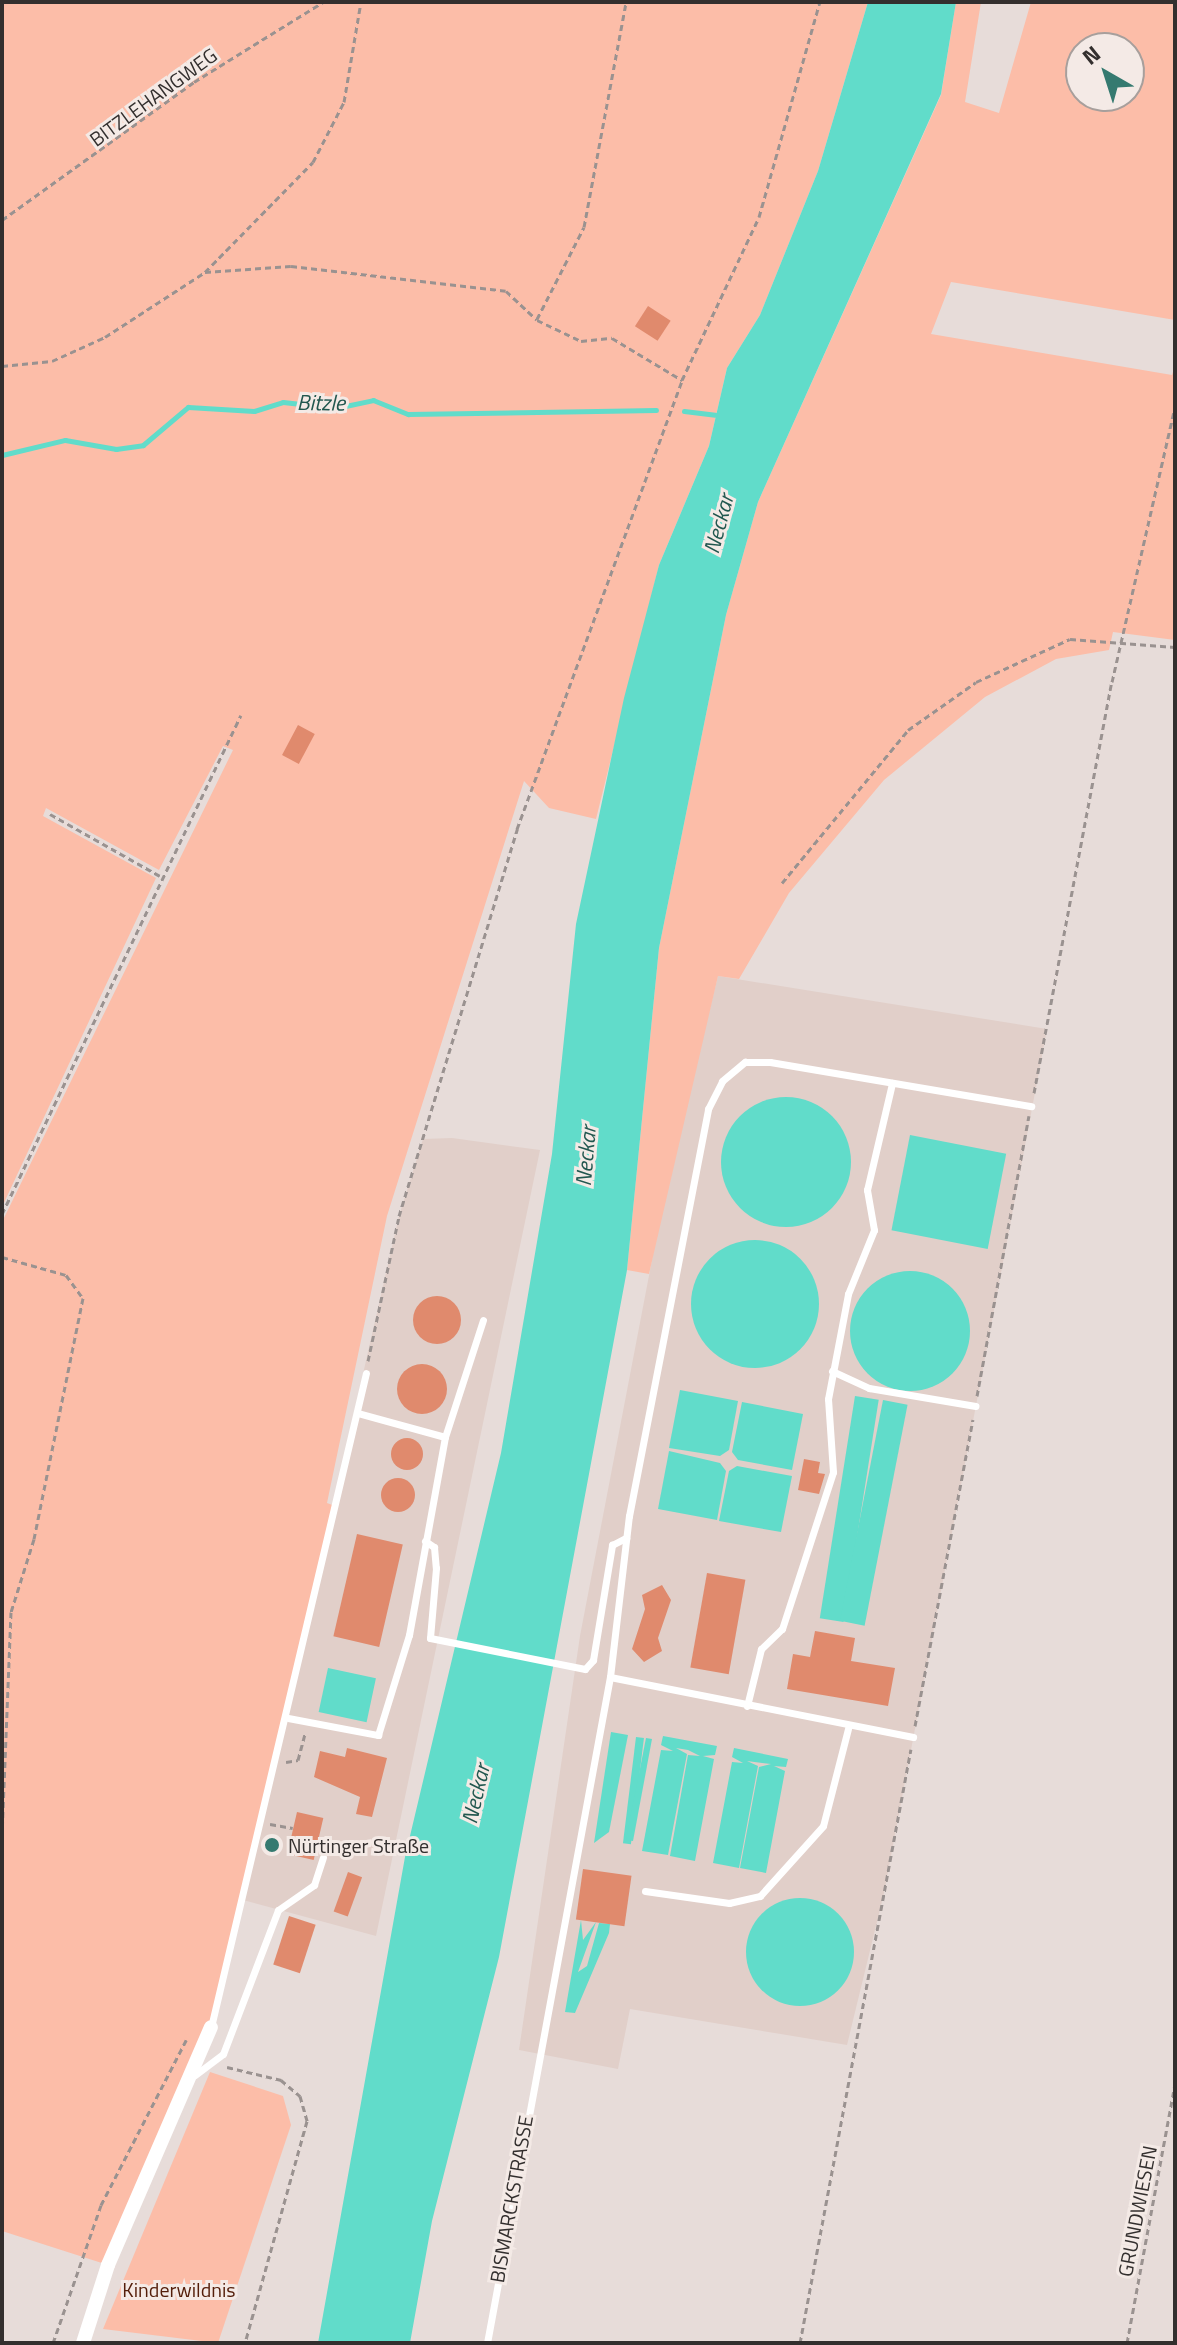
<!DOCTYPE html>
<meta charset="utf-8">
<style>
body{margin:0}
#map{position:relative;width:1177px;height:2345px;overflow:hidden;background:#e7dcd9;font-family:"Titillium Web",sans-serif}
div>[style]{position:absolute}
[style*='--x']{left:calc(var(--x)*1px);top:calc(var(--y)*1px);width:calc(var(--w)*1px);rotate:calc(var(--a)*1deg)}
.built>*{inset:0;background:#e1cfc9}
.green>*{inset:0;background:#fcbda8}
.water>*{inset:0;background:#61dcca;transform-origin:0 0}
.round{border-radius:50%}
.stream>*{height:5px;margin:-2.5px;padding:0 2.5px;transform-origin:2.5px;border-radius:2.5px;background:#61dcca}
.building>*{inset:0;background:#e08a6d;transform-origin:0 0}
.path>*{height:3px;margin-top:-1.5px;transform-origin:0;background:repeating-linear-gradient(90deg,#9a9290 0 6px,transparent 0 10px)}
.service>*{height:7px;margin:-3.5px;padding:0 3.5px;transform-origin:3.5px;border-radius:3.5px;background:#fff}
.minor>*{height:14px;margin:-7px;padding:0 7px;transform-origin:7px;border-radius:7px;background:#fff}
.dots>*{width:22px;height:22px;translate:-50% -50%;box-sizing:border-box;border:4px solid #f4eae6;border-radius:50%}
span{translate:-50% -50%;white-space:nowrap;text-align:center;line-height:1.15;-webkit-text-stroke:6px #f4eae6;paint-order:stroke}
.street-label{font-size:20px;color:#332f2e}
.poi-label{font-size:20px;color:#332f2e}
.left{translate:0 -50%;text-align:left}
.park-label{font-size:20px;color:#541e0a}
.water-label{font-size:22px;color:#22574f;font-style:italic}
.frame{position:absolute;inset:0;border:4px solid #332f2e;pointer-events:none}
.north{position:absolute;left:1065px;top:32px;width:80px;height:80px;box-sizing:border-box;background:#f4eae6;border:2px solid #a79f9c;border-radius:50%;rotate:321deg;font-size:22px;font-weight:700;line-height:32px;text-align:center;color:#332f2e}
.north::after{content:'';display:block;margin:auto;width:28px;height:36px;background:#357a70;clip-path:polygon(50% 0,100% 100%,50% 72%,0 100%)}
</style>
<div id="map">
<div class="built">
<div style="clip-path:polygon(718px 976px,1047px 1029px,884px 1893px,847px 2045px,630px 2009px,618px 2069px,519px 2050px,580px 1636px,665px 1192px)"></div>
<div style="clip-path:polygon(452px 1138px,540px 1150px,376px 1936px,243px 1900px,399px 1216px,423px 1139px)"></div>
</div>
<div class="green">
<div style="clip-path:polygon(2px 2px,868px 2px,818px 171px,760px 315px,727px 368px,709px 446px,659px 565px,596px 819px,549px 808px,524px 781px,387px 1216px,327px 1503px,335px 1506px,211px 2027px,108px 2265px,2px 2231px,2px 1222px,233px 750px,223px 746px,159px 870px,46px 808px,43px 816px,156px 878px,2px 1207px)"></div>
<div style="clip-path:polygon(evenodd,956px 2px,981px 2px,965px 102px,999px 113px,1031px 2px,1175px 2px,1175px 320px,951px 282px,931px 334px,1172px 375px,1175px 365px,1175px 640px,1113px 632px,1109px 650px,1056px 659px,985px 697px,884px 780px,789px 893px,739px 979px,718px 976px,649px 1274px,627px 1270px,659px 948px,726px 615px,758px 502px,941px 95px,956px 2px,1081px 48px,1129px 48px,1129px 96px,1081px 96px,1081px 48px)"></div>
<div style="clip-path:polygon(210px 2072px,283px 2096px,291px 2125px,218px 2343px,103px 2329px)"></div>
</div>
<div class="water">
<div style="clip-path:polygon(868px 2px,956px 2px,941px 94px,758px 502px,726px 615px,659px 948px,627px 1270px,499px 1957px,432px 2221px,410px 2343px,318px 2343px,405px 1857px,501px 1453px,552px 1154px,576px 924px,624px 698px,659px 565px,709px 446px,727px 368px,760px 315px,818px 171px)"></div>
<div class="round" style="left:721px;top:1097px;width:130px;height:130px"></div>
<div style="left:910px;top:1135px;width:98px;height:97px;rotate:11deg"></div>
<div class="round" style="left:691px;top:1240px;width:128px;height:128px"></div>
<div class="round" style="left:850px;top:1271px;width:120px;height:120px"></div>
<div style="clip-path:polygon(680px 1390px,738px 1401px,729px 1450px,720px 1456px,669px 1448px)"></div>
<div style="left:855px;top:1396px;width:24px;height:225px;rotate:9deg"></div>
<div style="left:883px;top:1400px;width:25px;height:225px;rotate:11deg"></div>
<div style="clip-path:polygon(742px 1402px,803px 1414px,792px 1470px,738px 1460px,732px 1452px)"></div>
<div style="clip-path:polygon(669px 1451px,720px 1463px,726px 1471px,717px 1520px,658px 1509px)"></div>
<div style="clip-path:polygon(737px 1466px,792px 1476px,781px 1532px,719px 1521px,729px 1471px)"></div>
<div style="left:328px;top:1668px;width:49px;height:45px;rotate:12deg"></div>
<div style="clip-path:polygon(611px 1732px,628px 1735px,609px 1832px,594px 1843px)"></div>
<div style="clip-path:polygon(663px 1736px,717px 1746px,715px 1755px,703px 1756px,714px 1759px,695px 1861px,670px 1856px,688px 1755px,700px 1756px,688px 1750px,676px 1748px,687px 1754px,668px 1855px,642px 1851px,661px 1750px,673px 1751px,661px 1745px)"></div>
<div style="left:636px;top:1737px;width:8px;height:107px;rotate:7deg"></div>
<div style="clip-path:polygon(646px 1738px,652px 1739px,633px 1841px,626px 1840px)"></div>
<div style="clip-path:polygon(734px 1748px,788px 1759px,786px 1767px,774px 1766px,785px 1771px,766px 1873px,740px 1868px,759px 1767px,771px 1764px,747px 1761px,758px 1766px,739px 1868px,713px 1863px,732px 1762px,743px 1763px,732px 1757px)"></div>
<div class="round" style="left:746px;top:1898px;width:108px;height:108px"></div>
<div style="clip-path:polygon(581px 1920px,583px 1940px,596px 1922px,578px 1972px,587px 1966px,599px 1923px,610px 1924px,609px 1933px,575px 2013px,565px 2012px)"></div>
</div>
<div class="stream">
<div style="--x:684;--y:411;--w:31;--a:7"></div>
<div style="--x:2;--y:455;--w:65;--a:-13.4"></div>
<div style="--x:65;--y:440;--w:52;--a:10"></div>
<div style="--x:116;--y:449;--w:27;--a:-8"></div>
<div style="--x:143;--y:445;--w:59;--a:-40.2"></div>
<div style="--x:188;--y:407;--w:66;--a:3.5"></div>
<div style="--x:254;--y:411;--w:30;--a:-17"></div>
<div style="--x:283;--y:402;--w:53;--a:6.5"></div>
<div style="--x:336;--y:408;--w:38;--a:-12"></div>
<div style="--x:373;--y:400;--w:38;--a:22"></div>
<div style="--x:408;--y:414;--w:248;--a:-0.9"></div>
</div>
<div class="building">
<div style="left:648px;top:306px;width:27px;height:24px;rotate:33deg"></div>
<div style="left:298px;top:725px;width:19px;height:34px;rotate:28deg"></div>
<div class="round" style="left:413px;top:1296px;width:48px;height:48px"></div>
<div class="round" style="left:397px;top:1364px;width:50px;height:50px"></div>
<div class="round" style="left:391px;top:1438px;width:32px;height:32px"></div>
<div style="clip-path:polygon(804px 1459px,820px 1462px,818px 1473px,825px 1474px,819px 1494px,798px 1490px)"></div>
<div class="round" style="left:381px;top:1478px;width:34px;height:34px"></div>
<div style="left:357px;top:1534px;width:47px;height:105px;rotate:13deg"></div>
<div style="left:707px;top:1573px;width:39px;height:96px;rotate:10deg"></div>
<div style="clip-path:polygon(662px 1585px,671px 1600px,658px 1638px,662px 1651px,644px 1662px,632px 1649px,645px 1609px,642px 1595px)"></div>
<div style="clip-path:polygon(815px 1631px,855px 1638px,851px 1661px,895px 1668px,888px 1706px,787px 1689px,793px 1654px,810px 1657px)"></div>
<div style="clip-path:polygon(347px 1748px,387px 1758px,372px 1817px,356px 1814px,360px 1797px,314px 1777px,320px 1751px,345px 1757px)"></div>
<div style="left:297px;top:1812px;width:27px;height:43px;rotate:13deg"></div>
<div style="left:583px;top:1869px;width:49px;height:51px;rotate:8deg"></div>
<div style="left:348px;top:1872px;width:15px;height:42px;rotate:20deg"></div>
<div style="left:289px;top:1916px;width:28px;height:51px;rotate:18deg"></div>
</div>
<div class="path">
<div style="--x:2;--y:220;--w:236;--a:-35.7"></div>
<div style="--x:194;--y:82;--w:152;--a:-31.8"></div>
<div style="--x:205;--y:272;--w:154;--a:-45.5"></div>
<div style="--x:313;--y:162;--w:68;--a:-62.7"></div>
<div style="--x:344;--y:102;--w:101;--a:-80.4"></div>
<div style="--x:537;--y:319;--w:103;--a:-62.9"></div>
<div style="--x:584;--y:227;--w:229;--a:-79.4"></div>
<div style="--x:2;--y:366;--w:50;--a:-5.7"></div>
<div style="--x:52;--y:361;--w:58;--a:-24.4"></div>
<div style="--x:105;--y:337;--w:119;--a:-33"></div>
<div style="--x:205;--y:272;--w:86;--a:-4"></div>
<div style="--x:291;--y:266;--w:216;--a:6.6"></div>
<div style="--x:506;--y:291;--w:42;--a:43.1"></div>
<div style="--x:537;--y:320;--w:49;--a:25.5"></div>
<div style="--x:581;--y:341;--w:31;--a:-6"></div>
<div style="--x:612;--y:338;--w:82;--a:31"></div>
<div style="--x:50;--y:814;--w:126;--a:29.4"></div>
<div style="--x:782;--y:883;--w:198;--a:-50.5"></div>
<div style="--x:908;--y:730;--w:83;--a:-35.2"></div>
<div style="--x:976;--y:682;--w:103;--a:-24.6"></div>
<div style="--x:1070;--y:639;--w:105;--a:4.4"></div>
<div style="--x:1034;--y:1093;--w:418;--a:-79.3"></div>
<div style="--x:1112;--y:682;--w:283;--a:-77.1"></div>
<div style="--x:2;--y:1214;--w:553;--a:-64.41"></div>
<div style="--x:2;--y:1257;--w:66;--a:15.7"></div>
<div style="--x:66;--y:1275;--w:29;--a:54"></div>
<div style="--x:83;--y:1298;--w:246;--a:101.5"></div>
<div style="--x:34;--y:1539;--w:77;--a:107.5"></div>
<div style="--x:11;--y:1612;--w:227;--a:92.3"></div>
<div style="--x:368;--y:1361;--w:148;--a:-77.9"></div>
<div style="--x:399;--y:1216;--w:405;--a:-73"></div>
<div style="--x:517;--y:829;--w:478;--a:-69.8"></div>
<div style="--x:682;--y:380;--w:180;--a:-64.7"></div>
<div style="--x:759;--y:217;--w:223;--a:-74.2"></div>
<div style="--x:977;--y:1396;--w:285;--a:-79.5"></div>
<div style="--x:915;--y:1726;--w:312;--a:-79.3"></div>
<div style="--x:286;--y:1762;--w:12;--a:-9"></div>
<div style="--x:298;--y:1760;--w:28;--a:-75"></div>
<div style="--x:270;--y:1824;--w:23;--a:10"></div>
<div style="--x:227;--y:2067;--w:56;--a:13.5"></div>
<div style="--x:281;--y:2080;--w:25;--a:40"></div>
<div style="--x:300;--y:2096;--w:26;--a:74"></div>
<div style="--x:307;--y:2121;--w:230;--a:105.6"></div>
<div style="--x:53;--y:2343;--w:146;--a:-70.8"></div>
<div style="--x:101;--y:2205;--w:186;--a:-62.7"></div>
<div style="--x:800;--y:2343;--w:604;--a:-79.42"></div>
<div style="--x:1127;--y:2343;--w:262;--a:-79.5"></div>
</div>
<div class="service">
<div style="--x:832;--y:1371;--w:41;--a:24.7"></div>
<div style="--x:869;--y:1388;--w:108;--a:9.6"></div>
<div style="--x:445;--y:1437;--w:123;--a:-72"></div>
<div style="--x:425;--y:1541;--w:11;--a:34"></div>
<div style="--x:434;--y:1547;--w:21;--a:85"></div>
<div style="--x:436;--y:1568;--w:70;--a:94.9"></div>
<div style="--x:430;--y:1638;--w:158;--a:11.3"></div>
<div style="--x:585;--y:1669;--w:12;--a:-48"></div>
<div style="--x:593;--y:1660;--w:117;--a:-80.6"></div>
<div style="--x:612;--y:1545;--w:16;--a:-27"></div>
<div style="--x:610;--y:1677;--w:162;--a:-83.3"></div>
<div style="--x:629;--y:1516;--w:415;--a:-79"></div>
<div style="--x:708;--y:1109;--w:31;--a:-63"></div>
<div style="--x:722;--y:1081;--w:30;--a:-40"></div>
<div style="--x:745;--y:1062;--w:25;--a:0"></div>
<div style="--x:770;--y:1062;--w:265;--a:9.6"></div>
<div style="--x:747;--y:1706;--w:59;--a:-76.2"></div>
<div style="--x:761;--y:1649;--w:29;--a:-44"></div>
<div style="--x:782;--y:1629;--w:165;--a:-72"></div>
<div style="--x:833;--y:1472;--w:73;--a:-93.9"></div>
<div style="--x:828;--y:1399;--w:107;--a:-79.2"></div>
<div style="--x:848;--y:1294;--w:69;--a:-67.9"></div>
<div style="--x:874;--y:1230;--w:41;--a:-99.9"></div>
<div style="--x:867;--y:1190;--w:110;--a:-76.8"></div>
<div style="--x:288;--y:1718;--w:92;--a:10.7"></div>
<div style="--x:378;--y:1735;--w:105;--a:-72.8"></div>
<div style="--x:409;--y:1635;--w:201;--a:-79.7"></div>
<div style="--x:445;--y:1437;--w:91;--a:-164.7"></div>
<div style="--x:645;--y:1891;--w:85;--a:8.1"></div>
<div style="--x:729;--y:1903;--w:32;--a:-13"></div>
<div style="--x:760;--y:1896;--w:94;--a:-48"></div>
<div style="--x:823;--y:1826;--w:104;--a:-75.6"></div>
<div style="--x:211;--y:2027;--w:672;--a:-76.67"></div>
<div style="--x:195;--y:2075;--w:35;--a:-37"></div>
<div style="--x:223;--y:2054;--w:154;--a:-69.1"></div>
<div style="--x:278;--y:1910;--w:44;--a:-34.8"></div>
<div style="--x:314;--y:1885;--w:29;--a:-72"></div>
<div style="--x:487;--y:2343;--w:677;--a:-79.54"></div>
<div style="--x:610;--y:1677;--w:309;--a:11.2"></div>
</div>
<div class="minor">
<div style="--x:83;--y:2343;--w:82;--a:-72.2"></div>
<div style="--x:108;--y:2265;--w:259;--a:-66.6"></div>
</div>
<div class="dots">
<div style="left:272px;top:1845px;background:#357a70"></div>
</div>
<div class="street-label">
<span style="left:153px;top:97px;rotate:-36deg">BITZLEHANGWEG</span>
<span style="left:511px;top:2199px;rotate:-80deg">BISMARCKSTRASSE</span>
<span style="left:1137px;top:2211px;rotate:-79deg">GRUNDWIESEN</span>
</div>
<div class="poi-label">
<span class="left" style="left:288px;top:1845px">Nürtinger Straße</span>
</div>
<div class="park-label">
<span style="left:179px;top:2289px">Kinderwildnis</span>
</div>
<div class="water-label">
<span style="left:321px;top:403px;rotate:1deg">Bitzle</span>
<span style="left:719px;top:524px;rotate:-75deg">Neckar</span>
<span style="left:586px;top:1156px;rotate:-85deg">Neckar</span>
<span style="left:476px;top:1794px;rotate:-77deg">Neckar</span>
</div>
<div class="frame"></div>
<div class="north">N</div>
</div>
